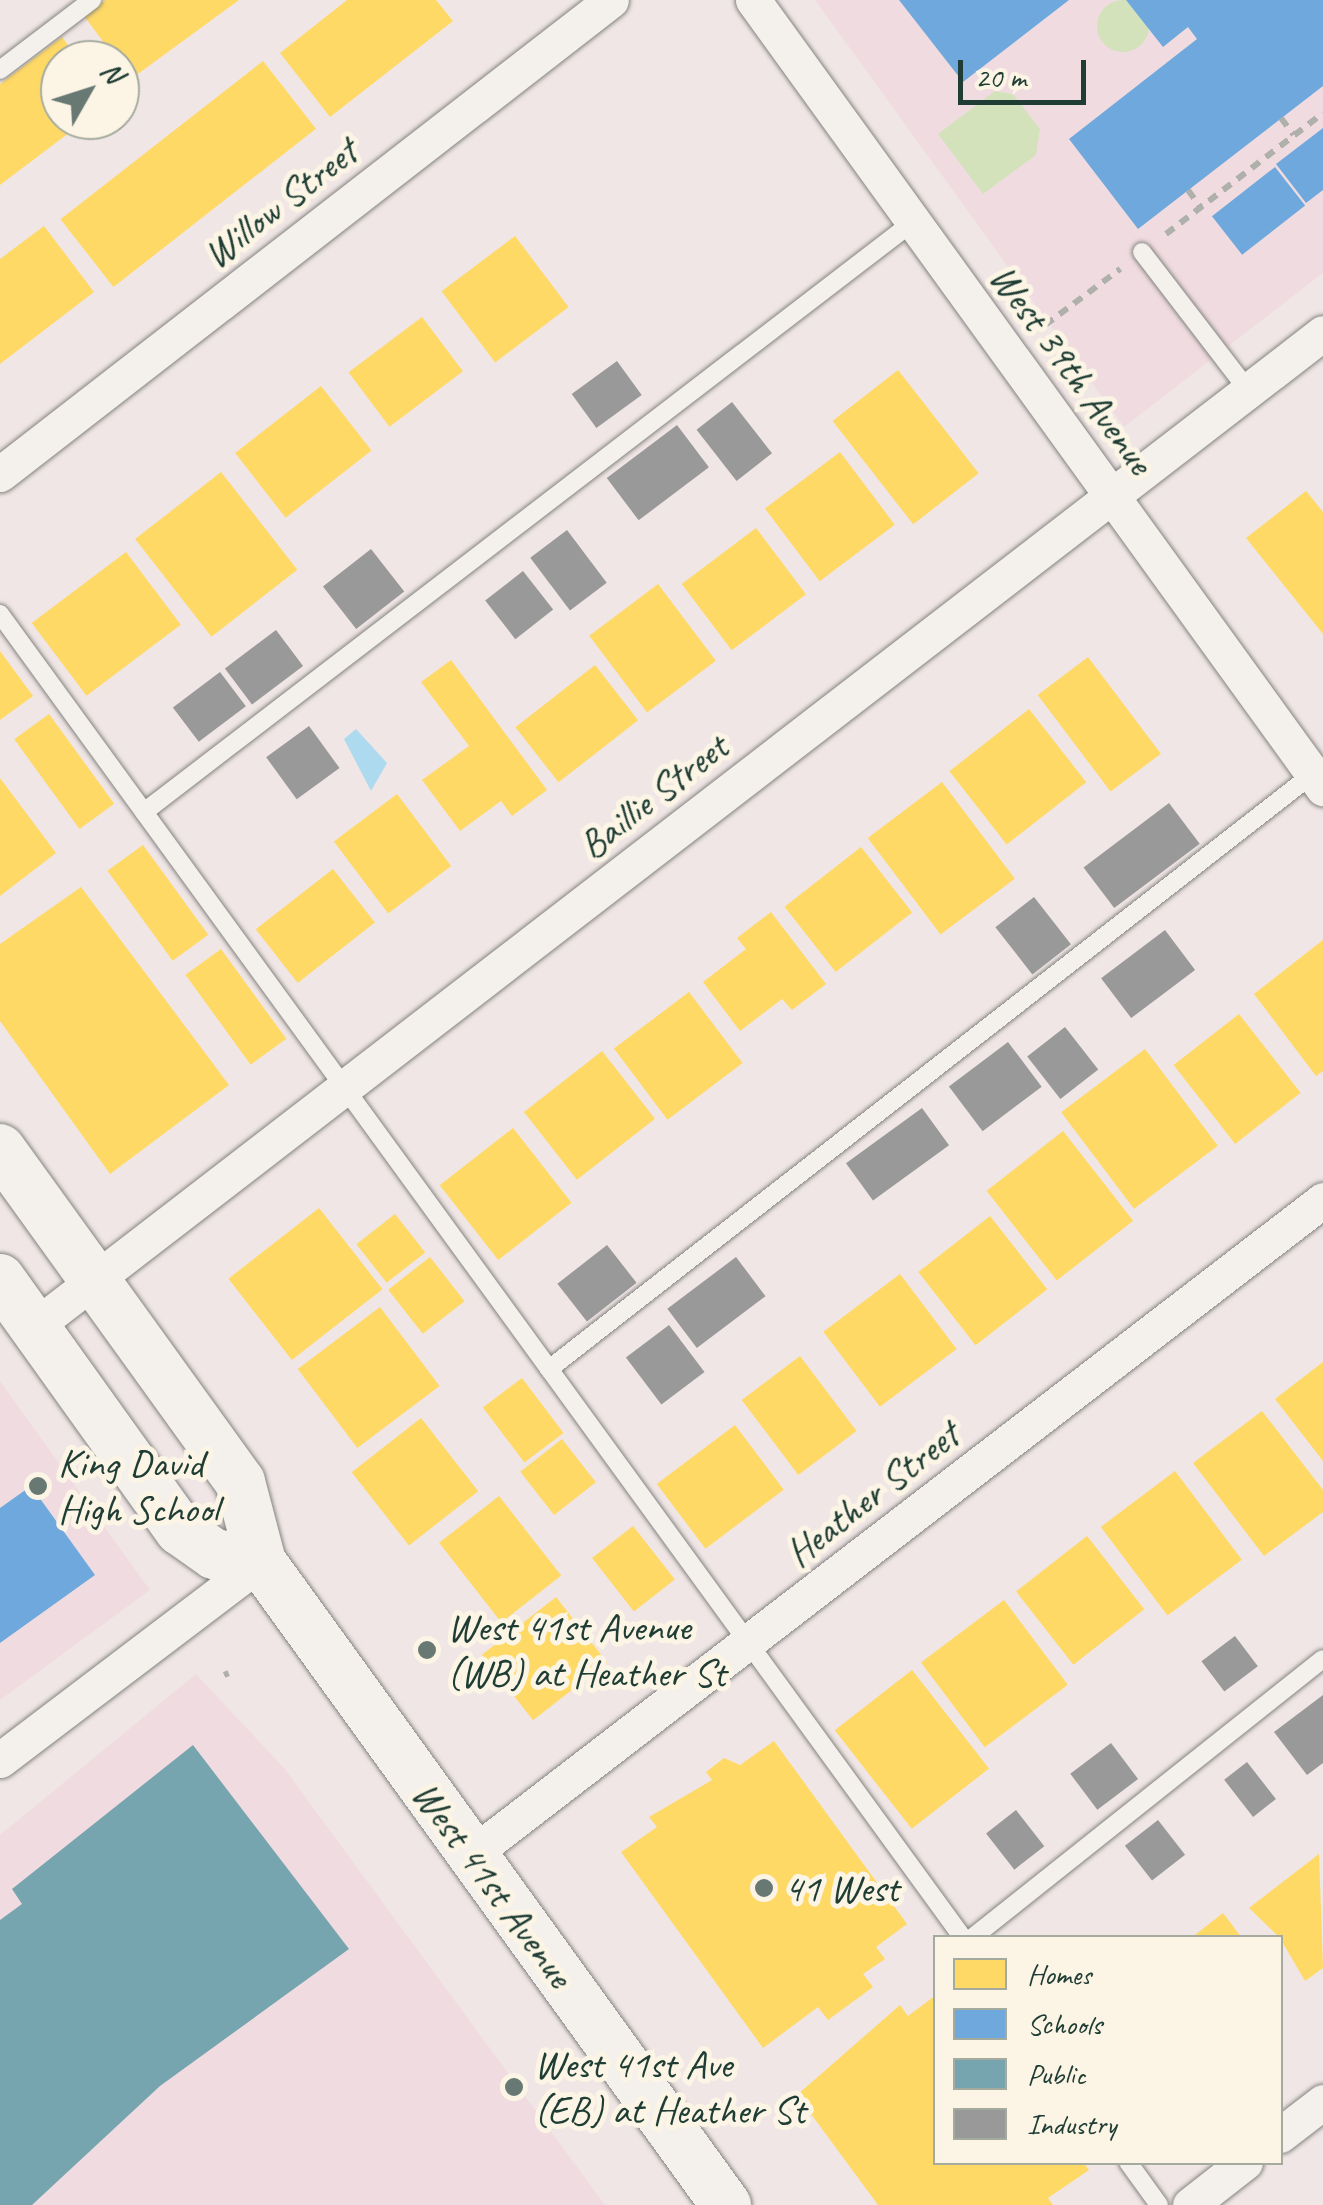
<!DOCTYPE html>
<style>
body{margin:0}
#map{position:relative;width:1323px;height:2205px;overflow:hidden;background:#f0e6e5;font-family:Caveat,sans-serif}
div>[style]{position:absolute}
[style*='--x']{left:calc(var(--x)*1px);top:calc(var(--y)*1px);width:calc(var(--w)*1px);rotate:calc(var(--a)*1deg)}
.built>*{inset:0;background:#f0dce0}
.green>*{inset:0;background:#d3e2bb}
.round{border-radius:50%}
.water>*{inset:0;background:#aedaef}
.homes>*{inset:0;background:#ffd966;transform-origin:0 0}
.schools>*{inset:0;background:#6fa8dc;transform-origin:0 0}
.public>*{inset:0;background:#76a5af}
.industry>*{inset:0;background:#999;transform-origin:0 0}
.path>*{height:6px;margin-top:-3px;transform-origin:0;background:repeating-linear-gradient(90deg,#afb0ac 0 10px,transparent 0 18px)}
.roads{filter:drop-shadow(0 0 2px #838481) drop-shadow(0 0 2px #838481)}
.lane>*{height:18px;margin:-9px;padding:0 9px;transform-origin:9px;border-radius:9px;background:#f4f0eb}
.street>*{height:35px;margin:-17.5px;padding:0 17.5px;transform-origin:17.5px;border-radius:17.5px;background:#f4f0eb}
.secondary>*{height:50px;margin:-25px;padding:0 25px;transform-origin:25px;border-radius:25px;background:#f4f0eb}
.dots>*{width:28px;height:28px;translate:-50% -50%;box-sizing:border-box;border:5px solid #fcf5e5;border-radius:50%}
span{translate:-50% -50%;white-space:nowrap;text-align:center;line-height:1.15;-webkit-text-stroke:10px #fcf5e5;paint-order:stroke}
.street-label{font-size:40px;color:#1f3d34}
.poi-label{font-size:40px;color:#1f3d34}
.left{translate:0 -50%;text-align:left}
.legend{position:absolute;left:933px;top:1935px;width:350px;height:230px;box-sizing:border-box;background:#fcf5e5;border:2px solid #a4ab9e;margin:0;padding:12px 18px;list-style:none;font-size:30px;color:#1f3d34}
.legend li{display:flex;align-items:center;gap:20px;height:50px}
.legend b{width:50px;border:2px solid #a4ab9e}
.north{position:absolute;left:40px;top:40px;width:100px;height:100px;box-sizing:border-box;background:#fcf5e5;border:2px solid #a4ab9e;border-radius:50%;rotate:51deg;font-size:28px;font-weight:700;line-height:40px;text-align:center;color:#1f3d34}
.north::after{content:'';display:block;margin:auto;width:35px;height:45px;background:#687872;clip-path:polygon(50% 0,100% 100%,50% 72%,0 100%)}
.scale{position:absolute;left:958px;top:60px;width:128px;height:45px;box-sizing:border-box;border:5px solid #1f3d34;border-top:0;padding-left:12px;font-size:30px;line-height:35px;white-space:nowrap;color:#1f3d34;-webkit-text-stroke:8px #fcf5e5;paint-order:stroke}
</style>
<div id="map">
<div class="built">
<div style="clip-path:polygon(815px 0,1323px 0,1323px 273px,1124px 427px)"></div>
<div style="clip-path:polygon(0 1381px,150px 1590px,0 1700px)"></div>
<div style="clip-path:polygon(196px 1674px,284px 1768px,605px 2205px,0 2205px,0 1835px)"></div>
</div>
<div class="green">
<div class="round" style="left:1097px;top:0;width:52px;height:52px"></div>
<div style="clip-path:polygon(995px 91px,1013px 94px,1040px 129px,1036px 155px,983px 194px,938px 134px)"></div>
</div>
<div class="water">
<div style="clip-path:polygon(356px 729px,387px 763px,371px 791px,344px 739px)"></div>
</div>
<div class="homes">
<div style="clip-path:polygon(105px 0,239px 0,131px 79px,84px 16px)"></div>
<div style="clip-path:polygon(347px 0,436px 0,453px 21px,330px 117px,280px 53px)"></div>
<div style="clip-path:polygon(62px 37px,79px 60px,60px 60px,60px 120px,86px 120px,0 185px,0 84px)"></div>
<div style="left:263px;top:61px;width:86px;height:257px;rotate:52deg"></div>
<div style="clip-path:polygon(44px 226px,94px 292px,0 364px,0 259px)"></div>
<div style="left:515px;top:236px;width:89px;height:92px;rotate:53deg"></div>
<div style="left:422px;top:317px;width:68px;height:92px;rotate:53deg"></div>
<div style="left:898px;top:370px;width:131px;height:83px;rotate:52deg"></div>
<div style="left:321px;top:386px;width:82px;height:109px;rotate:52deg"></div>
<div style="left:840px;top:452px;width:91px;height:94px;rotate:53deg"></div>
<div style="left:221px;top:472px;width:124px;height:109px;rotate:52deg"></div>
<div style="clip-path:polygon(1306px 491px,1323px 512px,1323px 634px,1246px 538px)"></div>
<div style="left:756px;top:528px;width:83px;height:93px;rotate:53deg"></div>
<div style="left:126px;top:552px;width:91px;height:118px;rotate:53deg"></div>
<div style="left:658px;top:584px;width:96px;height:86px;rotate:53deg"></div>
<div style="clip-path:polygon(0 651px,33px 696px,0 720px)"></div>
<div style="left:1088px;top:657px;width:121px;height:63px;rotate:53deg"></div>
<div style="clip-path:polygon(451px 660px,547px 790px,512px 816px,501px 801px,460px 831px,422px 780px,469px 746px,421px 682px)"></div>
<div style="left:595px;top:665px;width:70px;height:101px;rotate:52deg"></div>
<div style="left:1029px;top:709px;width:93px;height:101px;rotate:52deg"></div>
<div style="left:49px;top:714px;width:111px;height:43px;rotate:54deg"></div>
<div style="clip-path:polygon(0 778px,56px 853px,0 896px)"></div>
<div style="left:942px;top:782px;width:121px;height:93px;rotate:53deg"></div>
<div style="left:397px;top:794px;width:90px;height:79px;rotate:53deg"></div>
<div style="left:143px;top:845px;width:111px;height:44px;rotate:54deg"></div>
<div style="left:861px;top:847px;width:83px;height:97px;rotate:52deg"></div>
<div style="left:333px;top:869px;width:68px;height:98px;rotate:52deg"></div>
<div style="clip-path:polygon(81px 887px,229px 1085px,110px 1174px,0 1021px,0 944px)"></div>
<div style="clip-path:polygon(771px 912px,826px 984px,792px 1010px,782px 999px,740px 1031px,703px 982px,746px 949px,737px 938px)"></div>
<div style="clip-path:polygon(1323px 940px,1323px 1071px,1316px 1076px,1254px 994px)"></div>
<div style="left:221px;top:949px;width:111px;height:44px;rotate:54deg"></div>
<div style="left:689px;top:992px;width:89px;height:94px;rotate:53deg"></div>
<div style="left:1239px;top:1014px;width:100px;height:83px;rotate:52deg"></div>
<div style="left:1145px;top:1049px;width:121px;height:105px;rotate:53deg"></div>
<div style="left:602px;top:1051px;width:86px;height:99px;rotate:52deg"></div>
<div style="left:513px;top:1128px;width:95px;height:93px;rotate:52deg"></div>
<div style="left:1063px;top:1131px;width:114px;height:97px;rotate:52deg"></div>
<div style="left:319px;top:1208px;width:103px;height:115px;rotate:52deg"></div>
<div style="left:395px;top:1214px;width:49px;height:49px;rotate:52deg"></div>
<div style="left:990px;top:1216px;width:93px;height:91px;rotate:52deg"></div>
<div style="left:430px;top:1257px;width:56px;height:53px;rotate:52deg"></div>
<div style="left:900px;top:1274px;width:94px;height:96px;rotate:53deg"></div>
<div style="left:380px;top:1307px;width:99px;height:103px;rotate:53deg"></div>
<div style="left:800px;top:1356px;width:94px;height:73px;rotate:53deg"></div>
<div style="clip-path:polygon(1323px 1362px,1323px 1461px,1275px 1399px)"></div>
<div style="left:522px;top:1378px;width:69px;height:49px;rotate:53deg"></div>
<div style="clip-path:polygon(1262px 1411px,1323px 1490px,1323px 1512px,1264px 1556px,1193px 1463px)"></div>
<div style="left:421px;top:1418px;width:93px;height:88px;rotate:52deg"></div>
<div style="left:735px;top:1425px;width:81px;height:98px;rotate:53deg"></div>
<div style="left:562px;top:1439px;width:55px;height:53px;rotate:52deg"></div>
<div style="left:1175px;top:1471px;width:111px;height:93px;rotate:53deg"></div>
<div style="left:499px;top:1496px;width:101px;height:76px;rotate:52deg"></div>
<div style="left:633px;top:1526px;width:68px;height:52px;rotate:52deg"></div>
<div style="left:1087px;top:1536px;width:93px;height:90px;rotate:52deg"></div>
<div style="left:556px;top:1597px;width:83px;height:94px;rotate:52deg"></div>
<div style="left:1004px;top:1600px;width:106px;height:104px;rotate:53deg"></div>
<div style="left:912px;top:1670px;width:125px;height:98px;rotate:52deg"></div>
<div style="clip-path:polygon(774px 1741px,907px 1924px,876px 1947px,885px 1959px,863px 1974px,873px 1987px,828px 2020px,818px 2007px,763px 2048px,621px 1852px,657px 1827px,649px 1817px,712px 1780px,706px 1772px,724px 1758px,740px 1765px)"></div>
<div style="clip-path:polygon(1319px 1854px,1323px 1968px,1305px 1981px,1280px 1938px,1249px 1908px)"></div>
<div style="clip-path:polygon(1223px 1913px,1242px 1938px,1191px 1938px)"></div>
<div style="clip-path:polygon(936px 1995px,936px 2162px,1083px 2162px,1089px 2170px,1048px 2198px,1053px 2205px,878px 2205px,797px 2095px,900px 2005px,908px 2016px)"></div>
</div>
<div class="schools">
<div style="clip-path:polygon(899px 0,1069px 0,963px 82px)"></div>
<div style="clip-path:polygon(1126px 0,1323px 0,1323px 86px,1138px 229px,1069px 139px,1197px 39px,1188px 27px,1163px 47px)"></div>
<div style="clip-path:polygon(1323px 128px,1323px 190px,1306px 203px,1276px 164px)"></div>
<div style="left:1275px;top:167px;width:49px;height:80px;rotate:52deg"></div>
<div style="clip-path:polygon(31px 1486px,95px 1575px,0 1643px,0 1508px)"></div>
</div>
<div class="public">
<div style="clip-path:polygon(193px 1745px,349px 1949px,160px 2086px,32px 2205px,0 2205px,0 1920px,22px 1904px,12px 1889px)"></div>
</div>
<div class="industry">
<div style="left:617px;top:361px;width:42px;height:56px;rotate:54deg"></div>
<div style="left:732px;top:402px;width:65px;height:45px;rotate:52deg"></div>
<div style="left:677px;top:425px;width:53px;height:88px;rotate:53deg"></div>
<div style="left:567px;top:530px;width:66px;height:46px;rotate:53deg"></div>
<div style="left:371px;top:549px;width:54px;height:61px;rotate:52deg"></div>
<div style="left:523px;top:571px;width:49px;height:48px;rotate:52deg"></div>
<div style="left:276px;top:630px;width:45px;height:64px;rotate:53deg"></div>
<div style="left:220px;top:672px;width:43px;height:59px;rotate:53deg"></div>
<div style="left:309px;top:726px;width:52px;height:53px;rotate:54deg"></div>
<div style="left:1169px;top:803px;width:51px;height:107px;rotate:53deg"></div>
<div style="left:1034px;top:897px;width:60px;height:49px;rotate:52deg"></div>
<div style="left:1165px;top:930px;width:50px;height:80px;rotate:53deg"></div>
<div style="left:1065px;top:1027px;width:54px;height:48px;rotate:52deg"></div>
<div style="left:1008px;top:1042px;width:56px;height:74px;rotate:53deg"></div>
<div style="left:922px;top:1108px;width:46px;height:94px;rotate:54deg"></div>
<div style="left:607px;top:1245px;width:48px;height:63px;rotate:52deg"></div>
<div style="left:736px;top:1257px;width:49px;height:86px;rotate:53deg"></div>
<div style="left:669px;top:1325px;width:59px;height:54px;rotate:53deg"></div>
<div style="left:1235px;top:1636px;width:38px;height:42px;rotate:53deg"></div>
<div style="clip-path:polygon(1323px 1695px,1323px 1763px,1307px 1775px,1274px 1732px)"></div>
<div style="left:1111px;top:1743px;width:45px;height:51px;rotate:53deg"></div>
<div style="left:1247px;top:1762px;width:47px;height:29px;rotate:52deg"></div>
<div style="left:1016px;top:1810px;width:46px;height:38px;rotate:52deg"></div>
<div style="left:1158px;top:1820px;width:44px;height:42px;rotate:52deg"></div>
</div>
<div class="path">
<div style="--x:1281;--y:118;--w:21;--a:53"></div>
<div style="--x:1188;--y:190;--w:22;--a:54"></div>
<div style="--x:1166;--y:234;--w:198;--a:-37.6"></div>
<div style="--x:1045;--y:325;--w:94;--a:-36.7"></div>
<div style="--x:224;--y:1675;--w:5;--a:-22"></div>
</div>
<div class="roads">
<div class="lane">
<div style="--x:0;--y:70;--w:116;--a:-37.3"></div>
<div style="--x:1142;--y:252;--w:174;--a:52.5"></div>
<div style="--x:0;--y:614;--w:1637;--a:53.97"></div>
<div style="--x:144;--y:812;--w:969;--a:-37.5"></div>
<div style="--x:549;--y:1369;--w:975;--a:-37.92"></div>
<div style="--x:972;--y:1938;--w:448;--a:-38.5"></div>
<div style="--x:1128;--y:2162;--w:53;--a:54.2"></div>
</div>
<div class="street">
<div style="--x:753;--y:0;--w:973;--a:54.12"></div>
<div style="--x:0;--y:474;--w:773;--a:-37.8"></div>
<div style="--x:35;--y:1326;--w:1626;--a:-37.63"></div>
<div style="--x:0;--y:1760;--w:328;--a:-37.2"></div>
<div style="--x:472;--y:1854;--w:1073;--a:-37.54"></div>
<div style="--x:1280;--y:2135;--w:54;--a:-37.5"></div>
<div style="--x:1190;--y:2205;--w:70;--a:-38"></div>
</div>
<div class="secondary">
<div style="--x:0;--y:1149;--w:410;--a:54.2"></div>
<div style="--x:240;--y:1482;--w:83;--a:75.3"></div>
<div style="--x:261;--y:1562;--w:794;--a:54.13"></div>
<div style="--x:0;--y:1279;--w:309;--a:54.4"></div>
<div style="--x:180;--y:1530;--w:42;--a:35.2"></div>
<div style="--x:214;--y:1554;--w:48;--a:9.7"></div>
</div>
</div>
<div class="dots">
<div style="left:38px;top:1486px;background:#687872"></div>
<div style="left:427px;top:1650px;background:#687872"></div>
<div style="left:764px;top:1888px;background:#687872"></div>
<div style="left:514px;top:2087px;background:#687872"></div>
</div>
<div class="street-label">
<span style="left:280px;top:203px;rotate:-38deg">Willow Street</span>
<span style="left:1072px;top:369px;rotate:54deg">West 39th Avenue</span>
<span style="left:653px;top:796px;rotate:-38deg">Baillie Street</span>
<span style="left:872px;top:1494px;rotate:-38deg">Heather Street</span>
<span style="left:493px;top:1884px;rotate:54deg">West 41st Avenue</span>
</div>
<div class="poi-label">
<span class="left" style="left:58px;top:1486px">King David<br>High School</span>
<span class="left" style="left:447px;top:1650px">West 41st Avenue<br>(WB) at Heather St</span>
<span class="left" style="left:784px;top:1888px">41 West</span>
<span class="left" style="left:534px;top:2087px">West 41st Ave<br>(EB) at Heather St</span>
</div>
<ul class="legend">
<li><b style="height:28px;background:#ffd966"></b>Homes</li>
<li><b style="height:28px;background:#6fa8dc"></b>Schools</li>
<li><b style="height:28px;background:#76a5af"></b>Public</li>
<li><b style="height:28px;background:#999"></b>Industry</li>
</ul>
<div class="north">N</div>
<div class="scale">20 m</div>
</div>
